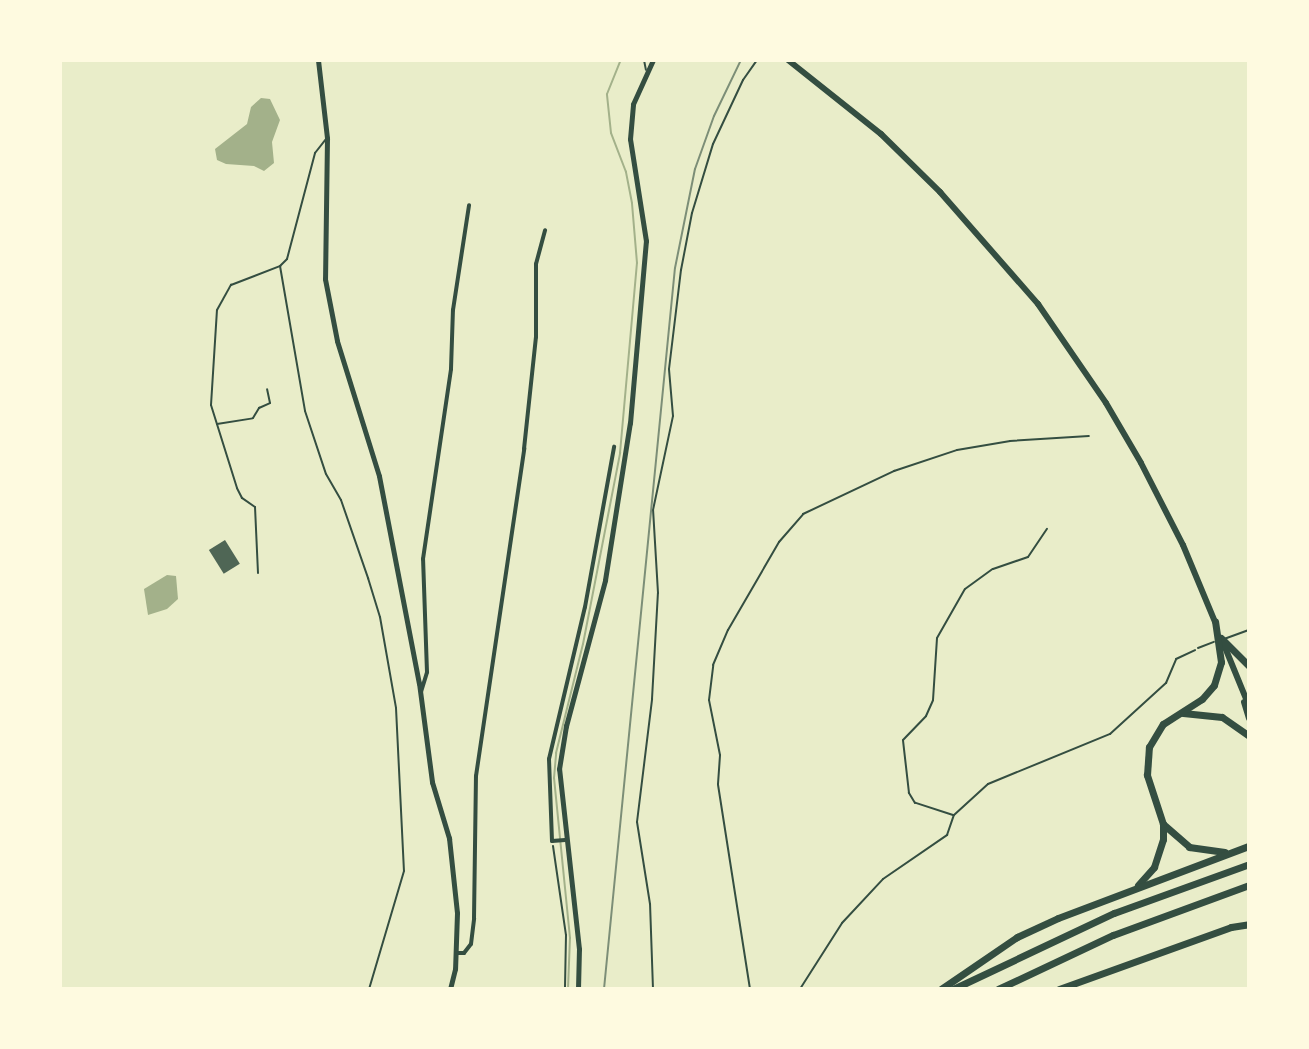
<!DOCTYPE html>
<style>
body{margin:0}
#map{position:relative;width:1309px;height:1049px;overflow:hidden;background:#e9edc9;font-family:"Zilla Slab",serif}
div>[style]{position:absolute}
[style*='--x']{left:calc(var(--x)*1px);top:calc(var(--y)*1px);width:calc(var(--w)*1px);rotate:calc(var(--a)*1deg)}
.water>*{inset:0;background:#a3b18a}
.stream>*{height:2px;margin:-1px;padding:0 1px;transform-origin:1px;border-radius:1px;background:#a3b18a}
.building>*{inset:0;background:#4f6655;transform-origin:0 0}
.path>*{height:2px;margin:-1px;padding:0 1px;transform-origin:1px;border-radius:1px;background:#344e41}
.service>*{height:2px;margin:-1px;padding:0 1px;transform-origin:1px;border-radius:1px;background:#344e41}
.minor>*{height:4px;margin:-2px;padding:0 2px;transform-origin:2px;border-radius:2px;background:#344e41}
.secondary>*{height:5px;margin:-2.5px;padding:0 2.5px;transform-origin:2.5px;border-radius:2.5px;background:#344e41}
.primary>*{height:6px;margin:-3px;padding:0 3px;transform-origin:3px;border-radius:3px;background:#344e41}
.motorway>*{height:7px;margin:-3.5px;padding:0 3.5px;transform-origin:3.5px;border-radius:3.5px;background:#344e41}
.rail>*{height:2px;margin:-1px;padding:0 1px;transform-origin:1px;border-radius:1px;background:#7c8e77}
span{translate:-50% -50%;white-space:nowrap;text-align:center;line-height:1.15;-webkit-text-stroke:8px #fefae0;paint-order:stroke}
.frame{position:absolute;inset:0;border:62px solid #fefae0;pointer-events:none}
</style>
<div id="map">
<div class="water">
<div style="clip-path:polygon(261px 98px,270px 99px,280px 120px,272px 142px,274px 163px,264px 171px,254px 166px,226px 164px,217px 160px,215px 149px,247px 124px,251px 107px)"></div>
<div style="clip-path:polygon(167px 575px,176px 576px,178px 599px,167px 609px,148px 615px,144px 589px)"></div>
</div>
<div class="stream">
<div style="--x:568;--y:989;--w:51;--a:-87.8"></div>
<div style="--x:570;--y:938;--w:161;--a:-95.7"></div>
<div style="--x:554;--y:778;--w:25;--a:-85"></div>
<div style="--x:556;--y:753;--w:112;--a:-76.1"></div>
<div style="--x:583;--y:644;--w:195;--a:-79"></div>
<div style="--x:620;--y:453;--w:191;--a:-84.9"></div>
<div style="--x:637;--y:263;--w:60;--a:-94.8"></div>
<div style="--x:632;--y:203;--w:32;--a:-101"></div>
<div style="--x:626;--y:172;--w:42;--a:-111"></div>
<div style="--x:611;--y:133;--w:39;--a:-96"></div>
<div style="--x:607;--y:94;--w:37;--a:-68"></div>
</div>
<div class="building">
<div style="left:225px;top:540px;width:28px;height:19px;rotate:58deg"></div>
</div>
<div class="path">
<div style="--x:953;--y:815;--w:40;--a:-162"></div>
<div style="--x:915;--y:803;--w:12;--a:-121"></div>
<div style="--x:909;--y:793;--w:53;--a:-96.5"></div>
<div style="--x:903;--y:740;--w:33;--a:-46"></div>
<div style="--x:926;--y:716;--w:17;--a:-66"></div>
<div style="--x:933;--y:700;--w:62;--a:-86.3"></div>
<div style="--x:937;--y:638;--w:56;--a:-60.3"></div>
<div style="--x:965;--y:589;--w:34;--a:-36"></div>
<div style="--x:993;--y:569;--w:37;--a:-19"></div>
<div style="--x:1028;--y:557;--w:34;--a:-56"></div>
<div style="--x:553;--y:846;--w:90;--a:81.7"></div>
<div style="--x:566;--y:935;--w:54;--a:91.1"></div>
<div style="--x:653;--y:989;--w:85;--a:-92"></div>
<div style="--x:650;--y:904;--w:83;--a:-99"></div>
<div style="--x:637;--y:822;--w:124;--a:-83"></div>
<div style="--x:652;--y:699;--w:106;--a:-86.8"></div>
<div style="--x:658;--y:593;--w:83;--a:-93.4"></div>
<div style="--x:653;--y:510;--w:96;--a:-78"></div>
<div style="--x:673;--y:416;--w:47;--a:-94.9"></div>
<div style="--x:669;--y:369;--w:100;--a:-83.1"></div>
<div style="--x:681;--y:270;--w:58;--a:-79.1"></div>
<div style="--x:692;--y:213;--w:72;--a:-73.1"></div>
<div style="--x:713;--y:144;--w:71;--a:-64.9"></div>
<div style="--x:743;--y:80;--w:24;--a:-55"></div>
<div style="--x:750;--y:989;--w:207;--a:-98.9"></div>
<div style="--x:718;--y:784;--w:29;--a:-86"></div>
<div style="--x:720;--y:755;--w:56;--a:-101.3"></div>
<div style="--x:709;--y:700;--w:35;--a:-83"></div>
<div style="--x:713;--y:665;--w:38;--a:-67"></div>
<div style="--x:728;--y:630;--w:102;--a:-59.9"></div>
<div style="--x:779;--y:542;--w:37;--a:-49"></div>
<div style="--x:803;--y:514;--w:101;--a:-25.3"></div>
<div style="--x:894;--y:471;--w:66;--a:-18.4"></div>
<div style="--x:957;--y:450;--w:54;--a:-9.6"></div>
<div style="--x:1010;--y:441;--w:79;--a:-3.6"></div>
<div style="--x:800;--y:989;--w:78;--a:-57.5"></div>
<div style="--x:842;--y:923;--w:60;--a:-47"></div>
<div style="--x:883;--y:879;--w:78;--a:-34.5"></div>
<div style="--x:947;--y:835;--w:21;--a:-71"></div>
<div style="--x:954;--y:815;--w:46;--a:-42.4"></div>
<div style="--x:988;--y:784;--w:132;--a:-22.3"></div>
<div style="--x:1110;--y:734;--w:76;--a:-42.3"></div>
<div style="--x:1166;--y:683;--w:26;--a:-67"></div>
<div style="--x:1176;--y:659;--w:21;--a:-25"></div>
</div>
<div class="service">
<div style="--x:644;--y:60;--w:10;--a:79"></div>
<div style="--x:280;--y:266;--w:147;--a:80.2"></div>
<div style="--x:305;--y:411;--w:66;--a:71.6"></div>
<div style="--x:326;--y:474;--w:30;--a:60"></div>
<div style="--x:341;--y:500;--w:83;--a:70.9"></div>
<div style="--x:368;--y:578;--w:41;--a:72.9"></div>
<div style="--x:380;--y:617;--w:92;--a:80"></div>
<div style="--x:396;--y:708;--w:163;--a:87.2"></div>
<div style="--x:404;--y:871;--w:123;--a:106.5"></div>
<div style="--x:217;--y:424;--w:36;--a:-9"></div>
<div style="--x:253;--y:418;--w:12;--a:-59"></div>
<div style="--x:259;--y:408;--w:12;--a:-24"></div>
<div style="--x:270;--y:403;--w:14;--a:-102"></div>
<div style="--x:258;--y:573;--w:66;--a:-92.6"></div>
<div style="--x:255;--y:507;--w:16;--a:-145"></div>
<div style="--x:242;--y:498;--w:11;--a:-117"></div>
<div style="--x:237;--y:488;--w:87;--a:-107.4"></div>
<div style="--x:211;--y:405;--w:95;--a:-86.4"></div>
<div style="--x:217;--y:310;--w:29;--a:-61"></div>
<div style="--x:231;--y:285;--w:53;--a:-21.2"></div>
<div style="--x:280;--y:266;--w:10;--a:-45"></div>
<div style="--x:287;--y:259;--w:110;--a:-75.2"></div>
<div style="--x:315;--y:153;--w:18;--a:-52"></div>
<div style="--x:1224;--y:639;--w:27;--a:-20"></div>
<div style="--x:1198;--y:648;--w:17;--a:-21"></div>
</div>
<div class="minor">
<div style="--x:421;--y:692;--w:21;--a:-73"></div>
<div style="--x:427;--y:672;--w:113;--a:-92"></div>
<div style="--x:423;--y:559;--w:192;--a:-81.6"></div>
<div style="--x:451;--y:369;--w:59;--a:-88.1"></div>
<div style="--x:453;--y:310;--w:106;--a:-81.3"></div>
<div style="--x:565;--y:840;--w:13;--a:176"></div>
<div style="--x:552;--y:841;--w:82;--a:-92.1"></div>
<div style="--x:549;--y:759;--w:156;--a:-76.7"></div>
<div style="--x:585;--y:607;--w:163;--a:-79.7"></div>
<div style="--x:456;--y:953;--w:8;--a:0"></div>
<div style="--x:464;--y:953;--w:11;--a:-52"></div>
<div style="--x:471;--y:944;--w:26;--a:-83"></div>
<div style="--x:474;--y:918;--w:142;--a:-89.2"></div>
<div style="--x:476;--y:776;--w:331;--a:-81.6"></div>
<div style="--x:524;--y:449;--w:113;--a:-83.9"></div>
<div style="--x:536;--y:337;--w:73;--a:-90"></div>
<div style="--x:536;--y:264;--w:35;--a:-75"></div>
</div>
<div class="secondary">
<div style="--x:318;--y:60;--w:79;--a:83.4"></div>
<div style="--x:327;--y:138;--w:141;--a:90.8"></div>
<div style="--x:325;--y:279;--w:63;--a:79"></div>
<div style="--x:337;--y:341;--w:141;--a:72.7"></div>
<div style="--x:379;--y:476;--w:211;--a:79.1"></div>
<div style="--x:419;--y:683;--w:100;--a:82.5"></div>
<div style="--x:432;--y:782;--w:59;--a:73.1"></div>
<div style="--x:449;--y:838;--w:75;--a:83.9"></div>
<div style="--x:457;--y:913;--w:56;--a:92"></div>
<div style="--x:455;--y:969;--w:21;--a:104"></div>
<div style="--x:578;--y:989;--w:40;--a:-88.6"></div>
<div style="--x:579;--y:949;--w:181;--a:-96.3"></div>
<div style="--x:559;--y:769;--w:44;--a:-80.8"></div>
<div style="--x:566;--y:726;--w:151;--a:-75"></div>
<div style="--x:605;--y:580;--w:159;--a:-81"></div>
<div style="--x:630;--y:423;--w:183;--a:-85"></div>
<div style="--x:646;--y:241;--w:103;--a:-98.9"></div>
<div style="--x:630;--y:139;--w:35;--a:-85"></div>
<div style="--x:633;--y:104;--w:48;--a:-65.6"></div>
</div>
<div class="primary">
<div style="--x:788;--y:60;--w:119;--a:38.5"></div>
<div style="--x:881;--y:134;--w:83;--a:44.5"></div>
<div style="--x:940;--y:192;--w:149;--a:48.8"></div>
<div style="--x:1038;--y:304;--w:120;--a:55.5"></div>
<div style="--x:1106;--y:403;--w:69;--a:59.7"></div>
<div style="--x:1141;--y:463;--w:92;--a:62.9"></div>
<div style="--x:1183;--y:545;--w:83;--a:67.4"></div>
<div style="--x:1222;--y:640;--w:71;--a:67.8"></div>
<div style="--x:1244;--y:702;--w:17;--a:73"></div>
</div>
<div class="motorway">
<div style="--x:1221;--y:638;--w:40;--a:45"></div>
<div style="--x:1183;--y:713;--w:39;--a:6"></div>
<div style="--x:1222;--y:717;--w:33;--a:35"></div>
<div style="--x:1163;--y:824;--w:35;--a:41"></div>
<div style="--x:1189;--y:847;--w:36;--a:8"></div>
<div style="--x:1138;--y:885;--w:24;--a:-48"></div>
<div style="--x:1154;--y:867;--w:29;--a:-72"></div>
<div style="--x:1163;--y:839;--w:15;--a:-90"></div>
<div style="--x:1163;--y:824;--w:52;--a:-108.1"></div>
<div style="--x:1147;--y:775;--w:28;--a:-86"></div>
<div style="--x:1149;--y:747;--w:27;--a:-59"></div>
<div style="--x:1163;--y:724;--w:46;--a:-32.7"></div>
<div style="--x:1202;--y:699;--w:18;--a:-49"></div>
<div style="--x:1214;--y:685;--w:24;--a:-73"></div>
<div style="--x:1221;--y:662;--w:41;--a:-98.3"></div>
<div style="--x:941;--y:989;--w:92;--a:-34.4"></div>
<div style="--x:1017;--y:937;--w:45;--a:-24.9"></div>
<div style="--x:1058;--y:918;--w:204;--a:-20.7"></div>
<div style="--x:953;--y:989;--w:178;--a:-25.3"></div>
<div style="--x:1114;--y:913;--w:144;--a:-19.9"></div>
<div style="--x:998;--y:989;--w:127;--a:-25.2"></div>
<div style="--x:1113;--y:935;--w:145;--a:-20.2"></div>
<div style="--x:1059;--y:989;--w:183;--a:-19.8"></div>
<div style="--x:1231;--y:927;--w:18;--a:-9"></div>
</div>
<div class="rail">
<div style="--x:604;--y:989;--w:724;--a:-84.38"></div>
<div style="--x:675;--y:268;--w:101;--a:-78.6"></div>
<div style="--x:695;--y:169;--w:56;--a:-70.3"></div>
<div style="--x:714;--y:116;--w:62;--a:-64.3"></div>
</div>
<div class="frame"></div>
</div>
